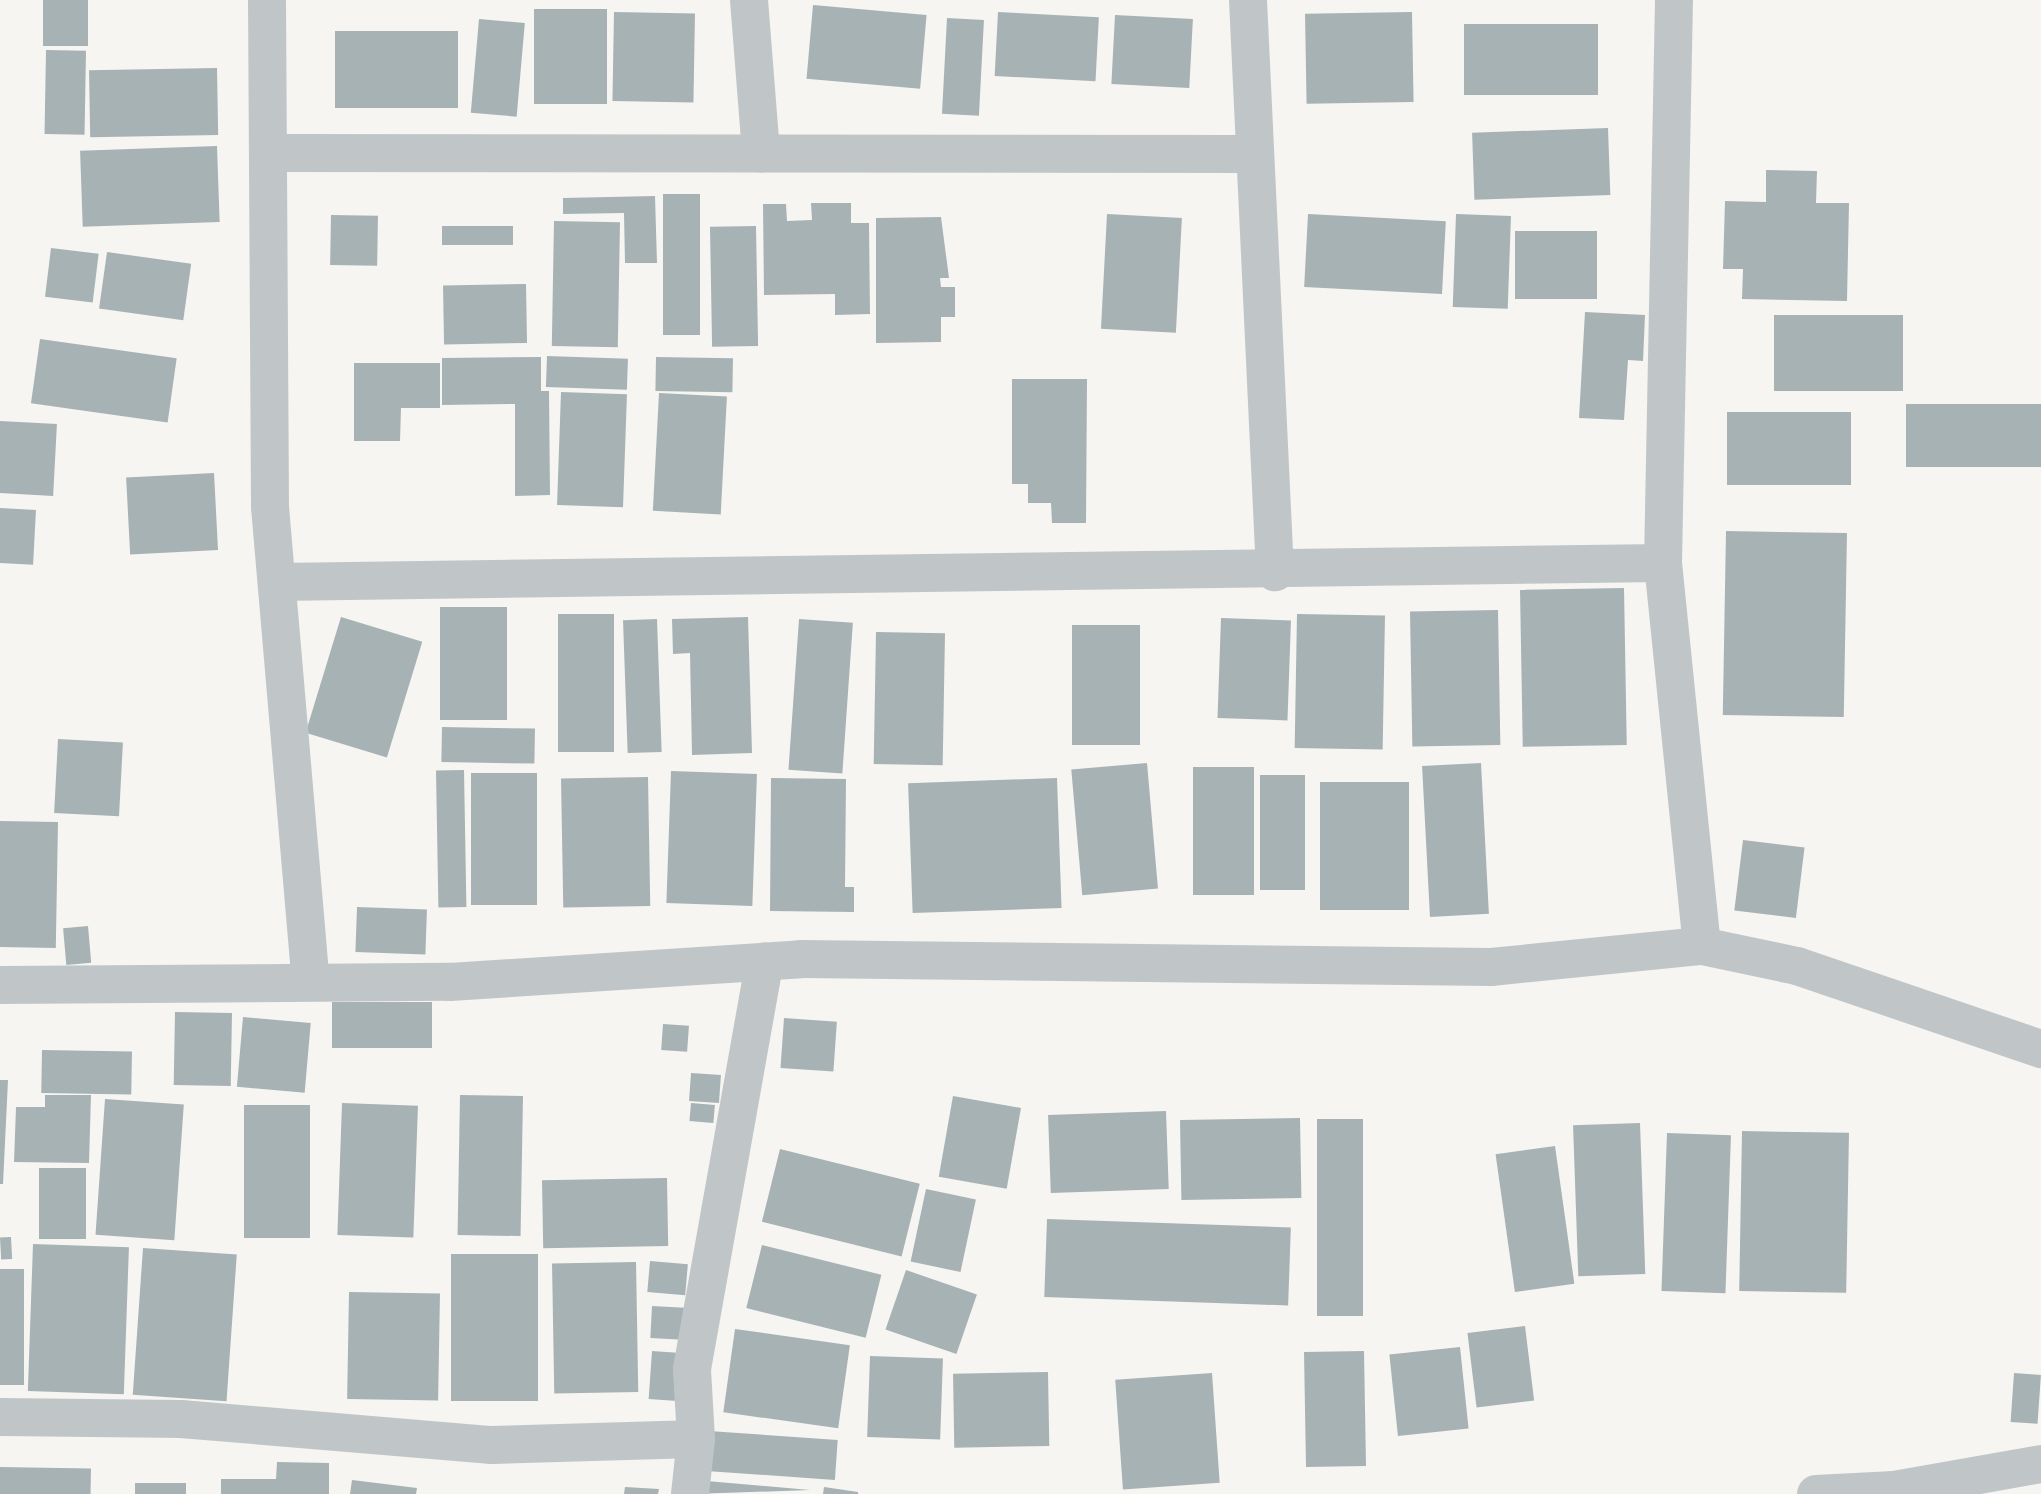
<!DOCTYPE html>
<style>
body{margin:0}
#map{position:relative;width:2041px;height:1494px;overflow:hidden;background:#f6f5f2;font-family:Raleway,sans-serif}
div>[style]{position:absolute}
[style*='--x']{left:calc(var(--x)*1px);top:calc(var(--y)*1px);width:calc(var(--w)*1px);rotate:calc(var(--a)*1deg)}
.building>*{inset:0;background:#a7b2b5;transform-origin:0 0}
.street>*{height:38px;margin:-19px;padding:0 19px;transform-origin:19px;border-radius:19px;background:#c0c6c8}
span{translate:-50% -50%;white-space:nowrap;text-align:center;line-height:1.15;-webkit-text-stroke:10px #fff;paint-order:stroke}
</style>
<div id="map">
<div class="building">
<div style="left:43px;top:0;width:45px;height:46px"></div>
<div style="left:813px;top:5px;width:114px;height:74px;rotate:5deg"></div>
<div style="left:534px;top:9px;width:73px;height:95px"></div>
<div style="left:614px;top:12px;width:81px;height:89px;rotate:1deg"></div>
<div style="left:998px;top:12px;width:101px;height:64px;rotate:3deg"></div>
<div style="left:1412px;top:12px;width:90px;height:107px;rotate:89deg"></div>
<div style="left:1115px;top:15px;width:78px;height:69px;rotate:3deg"></div>
<div style="left:947px;top:18px;width:37px;height:96px;rotate:3deg"></div>
<div style="left:479px;top:19px;width:46px;height:94px;rotate:5deg"></div>
<div style="left:1464px;top:24px;width:134px;height:71px"></div>
<div style="left:458px;top:31px;width:77px;height:123px;rotate:90deg"></div>
<div style="left:46px;top:50px;width:40px;height:84px;rotate:1deg"></div>
<div style="left:217px;top:68px;width:67px;height:128px;rotate:89deg"></div>
<div style="left:1608px;top:128px;width:67px;height:136px;rotate:88deg"></div>
<div style="left:217px;top:146px;width:76px;height:137px;rotate:88deg"></div>
<div style="clip-path:polygon(1766px 170px,1817px 171px,1816px 203px,1849px 203px,1847px 301px,1742px 299px,1743px 269px,1723px 269px,1725px 201px,1766px 202px)"></div>
<div style="left:663px;top:194px;width:37px;height:141px"></div>
<div style="clip-path:polygon(655px 196px,657px 263px,625px 263px,624px 213px,563px 214px,563px 198px)"></div>
<div style="clip-path:polygon(811px 203px,851px 203px,851px 223px,869px 223px,870px 314px,835px 315px,835px 294px,764px 295px,763px 204px,786px 204px,787px 221px,812px 220px)"></div>
<div style="left:1107px;top:214px;width:75px;height:115px;rotate:3deg"></div>
<div style="left:1308px;top:214px;width:138px;height:73px;rotate:3deg"></div>
<div style="left:1456px;top:214px;width:55px;height:93px;rotate:2deg"></div>
<div style="left:331px;top:215px;width:47px;height:50px;rotate:1deg"></div>
<div style="clip-path:polygon(941px 217px,949px 278px,940px 278px,941px 287px,955px 287px,955px 317px,941px 317px,941px 342px,876px 343px,876px 218px)"></div>
<div style="left:554px;top:221px;width:66px;height:125px;rotate:1deg"></div>
<div style="left:513px;top:226px;width:19px;height:71px;rotate:90deg"></div>
<div style="left:756px;top:226px;width:120px;height:46px;rotate:89deg"></div>
<div style="left:1515px;top:231px;width:82px;height:68px"></div>
<div style="left:51px;top:248px;width:48px;height:49px;rotate:7deg"></div>
<div style="left:107px;top:252px;width:85px;height:57px;rotate:8deg"></div>
<div style="left:526px;top:284px;width:59px;height:83px;rotate:89deg"></div>
<div style="clip-path:polygon(1585px 312px,1645px 315px,1643px 361px,1628px 360px,1624px 420px,1579px 418px)"></div>
<div style="left:1903px;top:315px;width:76px;height:129px;rotate:90deg"></div>
<div style="left:40px;top:339px;width:138px;height:65px;rotate:8deg"></div>
<div style="left:547px;top:356px;width:81px;height:31px;rotate:2deg"></div>
<div style="clip-path:polygon(541px 357px,541px 391px,549px 391px,550px 495px,515px 496px,515px 404px,442px 405px,442px 358px)"></div>
<div style="left:656px;top:357px;width:77px;height:34px;rotate:1deg"></div>
<div style="clip-path:polygon(354px 363px,440px 363px,440px 408px,401px 408px,400px 441px,354px 441px)"></div>
<div style="clip-path:polygon(1012px 379px,1087px 379px,1086px 523px,1052px 523px,1051px 503px,1028px 503px,1028px 484px,1012px 484px)"></div>
<div style="left:561px;top:392px;width:66px;height:113px;rotate:2deg"></div>
<div style="left:659px;top:393px;width:68px;height:118px;rotate:3deg"></div>
<div style="left:2041px;top:404px;width:63px;height:135px;rotate:90deg"></div>
<div style="left:1727px;top:412px;width:124px;height:73px"></div>
<div style="left:0;top:421px;width:57px;height:72px;rotate:3deg"></div>
<div style="left:214px;top:473px;width:77px;height:88px;rotate:87deg"></div>
<div style="left:0;top:508px;width:36px;height:55px;rotate:3deg"></div>
<div style="left:1726px;top:531px;width:121px;height:184px;rotate:1deg"></div>
<div style="left:1624px;top:588px;width:157px;height:104px;rotate:89deg"></div>
<div style="left:440px;top:607px;width:67px;height:113px"></div>
<div style="left:1498px;top:610px;width:135px;height:88px;rotate:89deg"></div>
<div style="left:614px;top:614px;width:138px;height:56px;rotate:90deg"></div>
<div style="left:1297px;top:614px;width:88px;height:134px;rotate:1deg"></div>
<div style="left:341px;top:617px;width:85px;height:121px;rotate:17deg"></div>
<div style="clip-path:polygon(748px 617px,752px 753px,692px 755px,690px 653px,673px 654px,672px 619px)"></div>
<div style="left:1221px;top:618px;width:70px;height:100px;rotate:2deg"></div>
<div style="left:657px;top:619px;width:133px;height:34px;rotate:88deg"></div>
<div style="left:799px;top:619px;width:54px;height:151px;rotate:4deg"></div>
<div style="left:1140px;top:625px;width:120px;height:68px;rotate:90deg"></div>
<div style="left:876px;top:632px;width:69px;height:132px;rotate:1deg"></div>
<div style="left:442px;top:727px;width:93px;height:35px;rotate:1deg"></div>
<div style="left:58px;top:739px;width:65px;height:74px;rotate:3deg"></div>
<div style="left:1147px;top:763px;width:126px;height:76px;rotate:85deg"></div>
<div style="left:1481px;top:763px;width:151px;height:59px;rotate:87deg"></div>
<div style="left:1193px;top:767px;width:61px;height:128px"></div>
<div style="left:464px;top:770px;width:137px;height:28px;rotate:89deg"></div>
<div style="left:671px;top:771px;width:86px;height:132px;rotate:2deg"></div>
<div style="left:471px;top:773px;width:66px;height:132px"></div>
<div style="left:1260px;top:775px;width:45px;height:115px"></div>
<div style="left:648px;top:777px;width:129px;height:87px;rotate:89deg"></div>
<div style="clip-path:polygon(771px 778px,846px 779px,845px 887px,854px 887px,854px 912px,770px 911px)"></div>
<div style="left:1057px;top:778px;width:130px;height:149px;rotate:88deg"></div>
<div style="left:1320px;top:782px;width:89px;height:128px"></div>
<div style="left:0;top:821px;width:58px;height:126px;rotate:1deg"></div>
<div style="left:1743px;top:840px;width:62px;height:71px;rotate:7deg"></div>
<div style="left:357px;top:907px;width:70px;height:45px;rotate:2deg"></div>
<div style="left:88px;top:926px;width:37px;height:25px;rotate:85deg"></div>
<div style="left:332px;top:1002px;width:100px;height:46px"></div>
<div style="left:175px;top:1012px;width:57px;height:73px;rotate:1deg"></div>
<div style="left:243px;top:1017px;width:68px;height:70px;rotate:5deg"></div>
<div style="left:784px;top:1018px;width:53px;height:50px;rotate:4deg"></div>
<div style="left:663px;top:1024px;width:26px;height:26px;rotate:4deg"></div>
<div style="left:42px;top:1050px;width:90px;height:43px;rotate:1deg"></div>
<div style="left:691px;top:1073px;width:30px;height:28px;rotate:4deg"></div>
<div style="clip-path:polygon(0 1080px,8px 1080px,3px 1184px,0 1184px)"></div>
<div style="clip-path:polygon(45px 1095px,91px 1095px,89px 1163px,14px 1162px,16px 1107px,45px 1107px)"></div>
<div style="left:460px;top:1095px;width:63px;height:140px;rotate:1deg"></div>
<div style="left:953px;top:1096px;width:69px;height:82px;rotate:10deg"></div>
<div style="left:105px;top:1099px;width:79px;height:136px;rotate:4deg"></div>
<div style="left:342px;top:1103px;width:76px;height:132px;rotate:2deg"></div>
<div style="left:691px;top:1103px;width:24px;height:18px;rotate:5deg"></div>
<div style="left:244px;top:1105px;width:66px;height:133px"></div>
<div style="left:1166px;top:1111px;width:78px;height:118px;rotate:88deg"></div>
<div style="left:1300px;top:1118px;width:80px;height:120px;rotate:89deg"></div>
<div style="left:1317px;top:1119px;width:46px;height:197px"></div>
<div style="left:1640px;top:1123px;width:151px;height:67px;rotate:88deg"></div>
<div style="left:1742px;top:1131px;width:107px;height:160px;rotate:1deg"></div>
<div style="left:1667px;top:1133px;width:64px;height:158px;rotate:2deg"></div>
<div style="left:1555px;top:1146px;width:139px;height:60px;rotate:82deg"></div>
<div style="left:780px;top:1149px;width:144px;height:75px;rotate:14deg"></div>
<div style="left:39px;top:1168px;width:47px;height:71px"></div>
<div style="left:667px;top:1178px;width:68px;height:125px;rotate:89deg"></div>
<div style="left:926px;top:1189px;width:51px;height:74px;rotate:12deg"></div>
<div style="left:1047px;top:1219px;width:244px;height:78px;rotate:2deg"></div>
<div style="left:11px;top:1237px;width:22px;height:11px;rotate:87deg"></div>
<div style="left:33px;top:1244px;width:96px;height:147px;rotate:2deg"></div>
<div style="left:762px;top:1245px;width:123px;height:65px;rotate:14deg"></div>
<div style="left:143px;top:1248px;width:94px;height:147px;rotate:4deg"></div>
<div style="left:451px;top:1254px;width:87px;height:147px"></div>
<div style="left:650px;top:1261px;width:38px;height:31px;rotate:5deg"></div>
<div style="left:636px;top:1262px;width:130px;height:84px;rotate:89deg"></div>
<div style="left:0;top:1269px;width:24px;height:116px"></div>
<div style="left:906px;top:1270px;width:75px;height:63px;rotate:19deg"></div>
<div style="left:349px;top:1292px;width:91px;height:107px;rotate:1deg"></div>
<div style="left:652px;top:1306px;width:37px;height:32px;rotate:3deg"></div>
<div style="left:1525px;top:1326px;width:75px;height:58px;rotate:83deg"></div>
<div style="left:735px;top:1329px;width:116px;height:84px;rotate:8deg"></div>
<div style="left:1460px;top:1347px;width:82px;height:71px;rotate:84deg"></div>
<div style="left:652px;top:1351px;width:29px;height:48px;rotate:4deg"></div>
<div style="left:1364px;top:1351px;width:115px;height:60px;rotate:89deg"></div>
<div style="left:870px;top:1356px;width:73px;height:81px;rotate:2deg"></div>
<div style="left:1048px;top:1372px;width:74px;height:95px;rotate:89deg"></div>
<div style="left:1212px;top:1373px;width:110px;height:97px;rotate:86deg"></div>
<div style="left:2014px;top:1373px;width:27px;height:49px;rotate:4deg"></div>
<div style="left:709px;top:1431px;width:129px;height:40px;rotate:4deg"></div>
<div style="clip-path:polygon(277px 1462px,329px 1463px,329px 1494px,221px 1494px,221px 1479px,276px 1479px)"></div>
<div style="left:0;top:1467px;width:91px;height:27px;rotate:1deg"></div>
<div style="clip-path:polygon(352px 1480px,417px 1488px,416px 1494px,350px 1494px)"></div>
<div style="clip-path:polygon(695px 1480px,810px 1490px,694px 1494px)"></div>
<div style="left:135px;top:1483px;width:51px;height:11px"></div>
<div style="clip-path:polygon(625px 1487px,659px 1489px,658px 1494px,624px 1494px)"></div>
<div style="clip-path:polygon(824px 1487px,858px 1492px,858px 1494px,823px 1494px)"></div>
</div>
<div class="street">
<div style="--x:267;--y:0;--w:507;--a:89.66"></div>
<div style="--x:270;--y:507;--w:477;--a:85.1"></div>
<div style="--x:749;--y:0;--w:154;--a:85.5"></div>
<div style="--x:1248;--y:0;--w:573;--a:87.3"></div>
<div style="--x:1674;--y:0;--w:563;--a:91.12"></div>
<div style="--x:1663;--y:563;--w:385;--a:84.2"></div>
<div style="--x:268;--y:153;--w:986;--a:0.06"></div>
<div style="--x:277;--y:582;--w:1386;--a:-0.79"></div>
<div style="--x:0;--y:985;--w:450;--a:-0.4"></div>
<div style="--x:450;--y:982;--w:352;--a:-3.7"></div>
<div style="--x:801;--y:959;--w:690;--a:0.66"></div>
<div style="--x:1491;--y:967;--w:212;--a:-5.7"></div>
<div style="--x:1702;--y:946;--w:97;--a:11.9"></div>
<div style="--x:1797;--y:966;--w:258;--a:18.8"></div>
<div style="--x:0;--y:1417;--w:181;--a:0.6"></div>
<div style="--x:181;--y:1419;--w:312;--a:4.8"></div>
<div style="--x:492;--y:1445;--w:204;--a:-1.7"></div>
<div style="--x:690;--y:1494;--w:55;--a:-83.8"></div>
<div style="--x:696;--y:1439;--w:70;--a:-93.3"></div>
<div style="--x:692;--y:1369;--w:414;--a:-79.9"></div>
<div style="--x:1816;--y:1494;--w:78;--a:-2.9"></div>
<div style="--x:1894;--y:1490;--w:149;--a:-10"></div>
</div>
</div>
